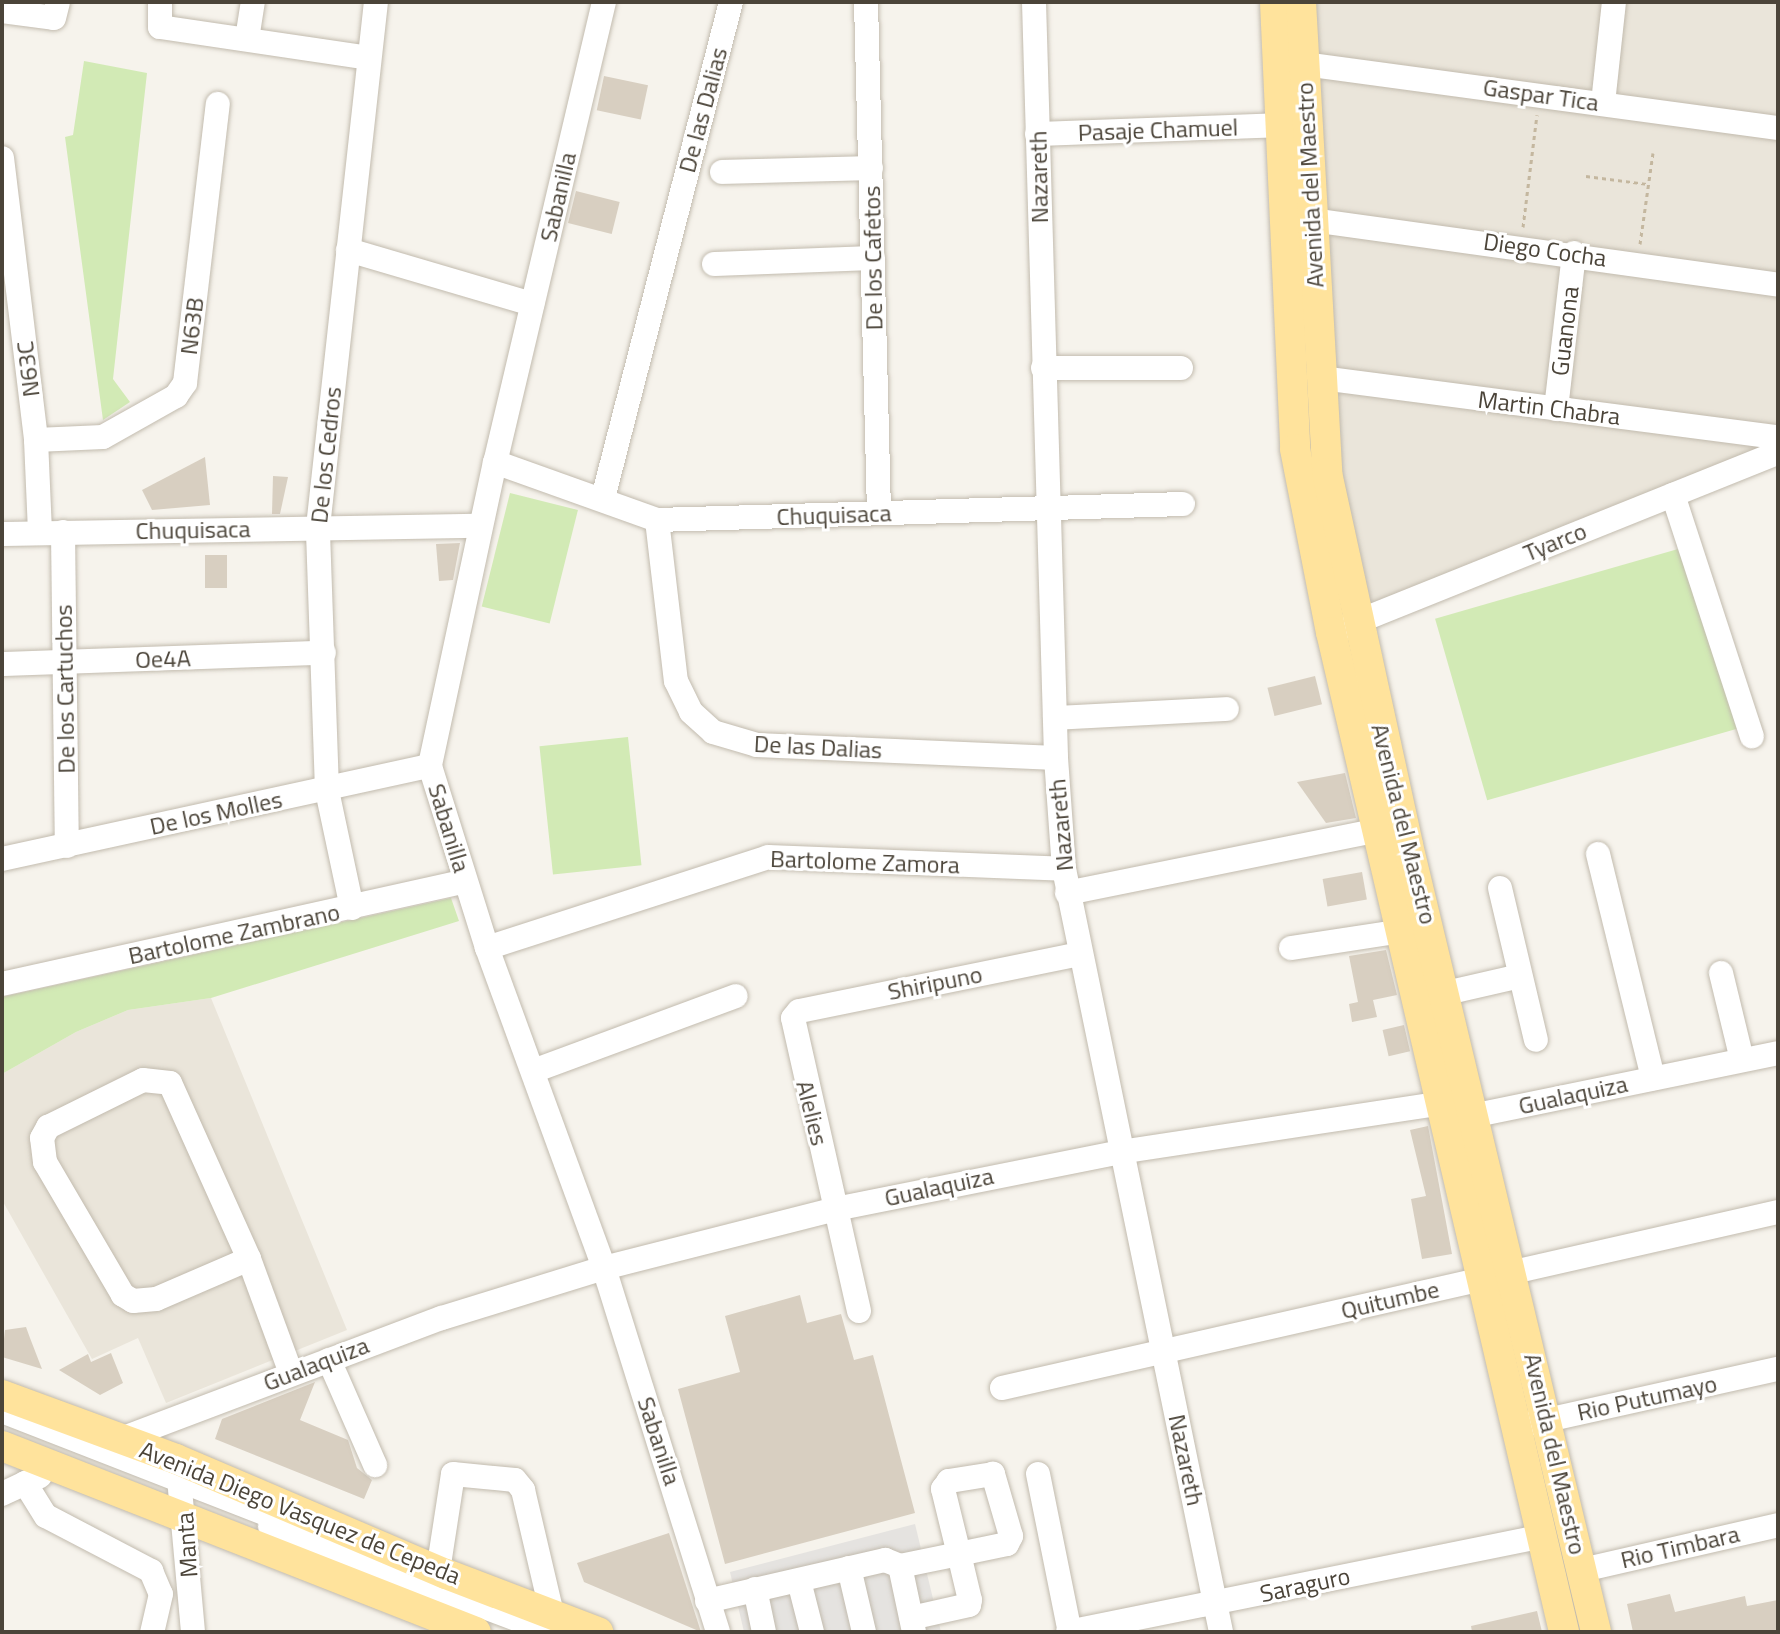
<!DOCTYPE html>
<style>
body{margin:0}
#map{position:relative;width:1780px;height:1634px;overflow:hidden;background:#f6f3ec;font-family:"Titillium Web",sans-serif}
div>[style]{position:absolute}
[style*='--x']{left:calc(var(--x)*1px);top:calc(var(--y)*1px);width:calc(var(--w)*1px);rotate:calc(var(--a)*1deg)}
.residential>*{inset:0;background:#eae5da}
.green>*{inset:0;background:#d2eab5;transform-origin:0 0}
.parking>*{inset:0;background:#e5e3e0}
.building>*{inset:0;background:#d8cfc1;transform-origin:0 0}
.path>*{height:3px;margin-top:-1.5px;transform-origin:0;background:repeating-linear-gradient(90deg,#c4b79f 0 4px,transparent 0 8px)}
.roads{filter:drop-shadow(0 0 2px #c2bbae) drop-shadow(0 0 2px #c2bbae)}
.minor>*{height:24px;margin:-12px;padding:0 12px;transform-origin:12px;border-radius:12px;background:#fff}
.major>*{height:30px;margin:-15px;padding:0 15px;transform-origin:15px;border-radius:15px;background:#ffe39c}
span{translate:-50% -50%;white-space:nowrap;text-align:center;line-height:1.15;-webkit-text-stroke:6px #fff;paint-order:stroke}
.street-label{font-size:24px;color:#4b4439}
.frame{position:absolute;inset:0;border:4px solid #4b4439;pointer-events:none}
</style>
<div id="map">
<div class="residential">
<div style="clip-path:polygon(1301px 2px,1778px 2px,1778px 452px,1356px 622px,1327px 473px)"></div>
<div style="clip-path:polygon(211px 998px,347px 1330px,166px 1403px,138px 1338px,92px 1359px,2px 1200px,2px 1074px,76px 1032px,128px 1010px)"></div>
</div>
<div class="green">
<div style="clip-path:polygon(84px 61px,147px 73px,113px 379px,130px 402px,103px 420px,65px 137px,73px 135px)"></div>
<div style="left:510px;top:493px;width:70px;height:117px;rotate:14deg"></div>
<div style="left:1685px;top:547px;width:189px;height:260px;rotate:74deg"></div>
<div style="left:628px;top:737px;width:129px;height:89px;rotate:84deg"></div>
<div style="clip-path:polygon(451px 898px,459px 921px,211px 998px,128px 1010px,76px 1032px,2px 1074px,2px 997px)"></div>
</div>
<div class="parking">
<div style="clip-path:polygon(915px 1524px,941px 1632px,744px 1632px,730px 1572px)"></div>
</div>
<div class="building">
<div style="left:604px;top:76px;width:45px;height:35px;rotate:12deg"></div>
<div style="left:576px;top:191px;width:45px;height:33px;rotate:14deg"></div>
<div style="clip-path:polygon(205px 457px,210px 505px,152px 510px,142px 490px)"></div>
<div style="clip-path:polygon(273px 476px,288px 477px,280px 514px,272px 514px)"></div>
<div style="clip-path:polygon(460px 543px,453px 580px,439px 581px,436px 544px)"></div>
<div style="left:205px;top:555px;width:22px;height:33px"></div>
<div style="left:1315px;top:676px;width:29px;height:49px;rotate:76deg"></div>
<div style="clip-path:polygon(1345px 773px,1356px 818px,1326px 823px,1297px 782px)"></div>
<div style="left:1362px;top:872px;width:28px;height:40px;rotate:80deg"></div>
<div style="clip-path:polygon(1386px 950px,1397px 995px,1373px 1000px,1377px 1017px,1352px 1022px,1349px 1004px,1358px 1002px,1349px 956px)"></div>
<div style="left:1404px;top:1025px;width:27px;height:22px;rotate:77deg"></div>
<div style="clip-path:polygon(1428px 1126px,1452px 1254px,1422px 1259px,1411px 1199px,1426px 1196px,1410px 1130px)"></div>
<div style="clip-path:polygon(800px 1295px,807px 1323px,841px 1314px,854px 1360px,873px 1355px,915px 1513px,725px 1564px,678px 1389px,740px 1372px,725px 1316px)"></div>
<div style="clip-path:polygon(26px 1327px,30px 1338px,42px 1369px,2px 1357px,5px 1330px)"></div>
<div style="clip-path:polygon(111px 1353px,123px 1383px,100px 1395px,59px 1370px,88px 1354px,91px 1362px)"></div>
<div style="clip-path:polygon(315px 1382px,300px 1420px,348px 1440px,357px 1468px,372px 1480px,364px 1499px,215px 1439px,222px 1419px)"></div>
<div style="clip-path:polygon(669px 1533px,701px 1632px,584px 1582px,577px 1563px)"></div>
<div style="clip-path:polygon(1670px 1594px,1675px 1612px,1745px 1596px,1747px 1606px,1778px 1600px,1778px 1632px,1633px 1632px,1627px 1604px)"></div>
<div style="clip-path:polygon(1537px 1611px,1542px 1632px,1472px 1632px,1471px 1626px)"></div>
</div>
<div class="path">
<div style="--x:1586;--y:176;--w:63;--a:7.4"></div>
<div style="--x:1523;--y:227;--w:113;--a:-82.9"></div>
<div style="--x:1640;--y:244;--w:92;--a:-81.9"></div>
</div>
<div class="roads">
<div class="minor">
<div style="--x:160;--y:2;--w:25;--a:90"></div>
<div style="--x:160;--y:27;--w:211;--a:8.4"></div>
<div style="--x:604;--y:2;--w:473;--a:103.3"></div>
<div style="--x:495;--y:462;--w:311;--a:102.1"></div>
<div style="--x:430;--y:766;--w:191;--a:72.6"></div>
<div style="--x:487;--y:948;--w:341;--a:69.9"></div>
<div style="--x:604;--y:1268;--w:381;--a:72.6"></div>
<div style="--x:866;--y:2;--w:511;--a:88.54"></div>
<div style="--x:1034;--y:2;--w:756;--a:88.33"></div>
<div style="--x:1056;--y:758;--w:111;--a:85.9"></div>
<div style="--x:1064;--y:869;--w:779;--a:78.37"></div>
<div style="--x:2;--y:11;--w:52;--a:7.7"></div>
<div style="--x:54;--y:18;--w:16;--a:-76"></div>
<div style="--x:247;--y:39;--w:37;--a:-81"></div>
<div style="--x:1304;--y:64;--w:478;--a:7.7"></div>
<div style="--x:1603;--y:103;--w:102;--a:-83.8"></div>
<div style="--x:1037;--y:134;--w:242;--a:-2.1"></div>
<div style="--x:2;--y:158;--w:284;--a:83.1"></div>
<div style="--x:36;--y:440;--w:93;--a:87.5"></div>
<div style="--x:722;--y:172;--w:149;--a:-1.5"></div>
<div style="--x:1312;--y:220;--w:471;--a:7.9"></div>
<div style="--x:348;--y:250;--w:192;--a:16.4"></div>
<div style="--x:714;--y:264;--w:159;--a:-2.2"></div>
<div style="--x:1043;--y:368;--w:138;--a:0"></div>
<div style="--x:1321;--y:378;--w:461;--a:7.4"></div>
<div style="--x:1556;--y:409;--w:157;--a:-83.4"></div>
<div style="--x:36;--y:440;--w:67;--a:-2.6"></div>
<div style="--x:103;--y:437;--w:84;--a:-29.3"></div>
<div style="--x:176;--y:396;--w:16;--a:-55"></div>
<div style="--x:185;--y:383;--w:281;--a:-83.3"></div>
<div style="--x:495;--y:462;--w:172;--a:19.7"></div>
<div style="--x:657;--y:520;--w:526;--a:-1.74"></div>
<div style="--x:1673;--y:495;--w:254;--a:71.9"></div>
<div style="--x:603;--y:498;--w:512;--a:-75.53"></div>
<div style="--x:657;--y:520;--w:162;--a:83.3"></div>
<div style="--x:676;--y:681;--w:34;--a:64"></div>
<div style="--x:691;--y:712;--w:30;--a:42"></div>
<div style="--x:713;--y:732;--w:46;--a:16.5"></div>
<div style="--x:757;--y:745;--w:299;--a:2.5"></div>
<div style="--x:63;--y:532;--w:314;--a:89.3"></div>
<div style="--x:2;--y:534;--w:478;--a:-1"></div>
<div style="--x:1342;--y:628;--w:470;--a:-21.9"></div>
<div style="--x:2;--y:664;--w:322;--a:-2"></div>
<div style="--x:1055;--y:718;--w:172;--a:-3"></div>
<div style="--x:1598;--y:854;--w:231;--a:76.2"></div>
<div style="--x:2;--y:859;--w:438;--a:-12.3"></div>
<div style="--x:1500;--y:888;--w:156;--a:76.7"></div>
<div style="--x:1067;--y:893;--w:334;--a:-11.4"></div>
<div style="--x:352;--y:908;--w:121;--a:-102"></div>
<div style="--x:327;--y:790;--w:263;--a:-92"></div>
<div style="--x:318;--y:527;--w:528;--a:-83.7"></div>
<div style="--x:487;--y:948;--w:295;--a:-17.9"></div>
<div style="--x:768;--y:857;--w:296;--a:2.3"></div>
<div style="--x:1291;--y:948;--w:112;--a:-8.7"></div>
<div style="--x:1721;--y:973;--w:89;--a:76.4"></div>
<div style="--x:2;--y:984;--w:474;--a:-12.5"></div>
<div style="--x:1446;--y:993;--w:76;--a:-12.9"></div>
<div style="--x:533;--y:1071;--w:216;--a:-20.3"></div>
<div style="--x:249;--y:1259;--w:101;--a:156.7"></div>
<div style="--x:156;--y:1299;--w:23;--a:175"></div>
<div style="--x:133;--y:1301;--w:12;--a:-149"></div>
<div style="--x:123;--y:1295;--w:154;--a:-120.4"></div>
<div style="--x:45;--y:1162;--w:24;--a:-97"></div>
<div style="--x:42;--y:1138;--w:13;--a:-61"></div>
<div style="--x:48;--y:1127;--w:106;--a:-26.3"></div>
<div style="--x:143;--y:1080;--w:27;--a:6"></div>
<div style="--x:170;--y:1083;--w:193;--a:65.8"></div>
<div style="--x:249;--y:1259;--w:121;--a:69.8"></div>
<div style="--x:859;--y:1311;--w:300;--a:-102.7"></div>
<div style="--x:793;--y:1018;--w:9;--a:-49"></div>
<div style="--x:799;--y:1011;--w:287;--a:-11.5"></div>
<div style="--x:329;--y:1360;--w:115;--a:66.3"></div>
<div style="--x:1002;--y:1388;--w:796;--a:-12.78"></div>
<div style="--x:2;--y:1411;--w:308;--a:21.3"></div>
<div style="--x:1529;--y:1424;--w:255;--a:-12.5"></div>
<div style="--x:121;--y:1439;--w:343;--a:-20.7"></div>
<div style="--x:442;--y:1318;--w:170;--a:-17.2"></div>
<div style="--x:604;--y:1268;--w:239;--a:-14.3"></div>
<div style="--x:836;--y:1209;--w:290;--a:-11.3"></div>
<div style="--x:1120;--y:1152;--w:328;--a:-8.6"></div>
<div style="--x:1444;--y:1103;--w:34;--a:21"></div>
<div style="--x:1476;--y:1115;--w:308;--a:-11.6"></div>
<div style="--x:178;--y:1467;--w:166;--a:84.8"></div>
<div style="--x:1038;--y:1474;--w:161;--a:78.6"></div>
<div style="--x:25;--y:1483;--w:39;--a:58"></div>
<div style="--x:46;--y:1516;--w:119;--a:27.6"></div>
<div style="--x:151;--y:1571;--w:25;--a:67"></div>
<div style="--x:161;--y:1594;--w:39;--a:103"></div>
<div style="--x:2;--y:1494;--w:42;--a:-25.3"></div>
<div style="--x:270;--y:1526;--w:300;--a:20.7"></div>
<div style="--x:900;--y:1566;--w:67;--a:78"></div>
<div style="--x:849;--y:1568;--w:66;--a:76.8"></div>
<div style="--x:1582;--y:1570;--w:201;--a:-12.9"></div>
<div style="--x:438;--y:1571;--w:98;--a:-81.2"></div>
<div style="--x:453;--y:1474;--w:62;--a:5.5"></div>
<div style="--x:515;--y:1480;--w:13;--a:51"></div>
<div style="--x:523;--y:1490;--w:127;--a:76.8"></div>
<div style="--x:799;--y:1581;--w:53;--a:75.7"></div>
<div style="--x:755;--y:1589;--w:44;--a:78.2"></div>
<div style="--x:707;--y:1601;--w:183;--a:-13"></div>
<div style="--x:885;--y:1560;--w:16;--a:22"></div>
<div style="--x:900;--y:1566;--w:60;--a:-11.5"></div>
<div style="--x:959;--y:1554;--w:49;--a:-11.8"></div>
<div style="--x:1007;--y:1544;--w:9;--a:-63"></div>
<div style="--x:1011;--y:1536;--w:65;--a:-106.2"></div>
<div style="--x:993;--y:1474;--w:45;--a:171"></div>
<div style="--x:949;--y:1481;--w:10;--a:127"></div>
<div style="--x:943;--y:1489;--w:67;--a:76.2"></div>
<div style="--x:959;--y:1554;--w:47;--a:76.6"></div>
<div style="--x:970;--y:1600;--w:5;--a:101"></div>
<div style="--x:969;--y:1605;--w:59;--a:167.4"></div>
<div style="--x:1068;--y:1632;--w:484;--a:-11.4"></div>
</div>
<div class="major">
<div style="--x:1275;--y:2;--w:447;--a:87.4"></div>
<div style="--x:1295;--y:449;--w:187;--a:78.9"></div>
<div style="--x:1331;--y:632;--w:1027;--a:76.88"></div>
<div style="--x:1301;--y:2;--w:472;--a:86.8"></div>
<div style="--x:1327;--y:473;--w:381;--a:77.7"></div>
<div style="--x:1408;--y:845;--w:809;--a:76.56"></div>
<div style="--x:2;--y:1395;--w:185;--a:20.2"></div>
<div style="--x:176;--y:1459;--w:293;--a:23.1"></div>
<div style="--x:446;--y:1574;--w:163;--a:20.9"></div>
<div style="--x:2;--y:1446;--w:509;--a:21.43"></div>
</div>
</div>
<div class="street-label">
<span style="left:1541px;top:95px;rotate:8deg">Gaspar Tica</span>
<span style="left:703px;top:110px;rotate:-75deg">De las Dalias</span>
<span style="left:1158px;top:130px;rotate:-2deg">Pasaje Chamuel</span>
<span style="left:1039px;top:177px;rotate:-91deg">Nazareth</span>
<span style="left:1310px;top:185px;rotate:-93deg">Avenida del Maestro</span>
<span style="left:558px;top:197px;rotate:-77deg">Sabanilla</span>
<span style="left:1545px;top:250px;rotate:8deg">Diego Cocha</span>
<span style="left:873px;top:258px;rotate:-91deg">De los Cafetos</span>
<span style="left:192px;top:326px;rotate:-83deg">N63B</span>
<span style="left:1565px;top:331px;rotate:-83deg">Guanona</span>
<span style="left:28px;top:369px;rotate:-97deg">N63C</span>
<span style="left:1549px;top:408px;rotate:7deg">Martin Chabra</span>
<span style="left:326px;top:455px;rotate:-84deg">De los Cedros</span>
<span style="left:834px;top:515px;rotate:-2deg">Chuquisaca</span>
<span style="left:193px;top:530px;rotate:-1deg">Chuquisaca</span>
<span style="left:1555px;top:542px;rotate:-22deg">Tyarco</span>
<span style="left:163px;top:659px;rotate:-2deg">Oe4A</span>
<span style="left:65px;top:689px;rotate:-91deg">De los Cartuchos</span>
<span style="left:818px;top:747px;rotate:3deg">De las Dalias</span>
<span style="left:216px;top:813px;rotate:-12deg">De los Molles</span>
<span style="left:1404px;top:824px;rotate:76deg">Avenida del Maestro</span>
<span style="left:1061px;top:825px;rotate:-95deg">Nazareth</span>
<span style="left:449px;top:828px;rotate:73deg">Sabanilla</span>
<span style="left:865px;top:862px;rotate:2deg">Bartolome Zamora</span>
<span style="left:234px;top:934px;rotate:-12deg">Bartolome Zambrano</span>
<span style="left:935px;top:983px;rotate:-11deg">Shiripuno</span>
<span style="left:1573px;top:1095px;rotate:-12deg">Gualaquiza</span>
<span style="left:812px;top:1113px;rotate:76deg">Alelies</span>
<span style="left:939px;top:1187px;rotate:-12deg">Gualaquiza</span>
<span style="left:1390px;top:1300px;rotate:-13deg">Quitumbe</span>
<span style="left:316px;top:1364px;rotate:-21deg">Gualaquiza</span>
<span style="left:1647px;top:1398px;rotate:-12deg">Rio Putumayo</span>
<span style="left:659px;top:1441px;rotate:72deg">Sabanilla</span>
<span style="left:1555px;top:1454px;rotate:77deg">Avenida del Maestro</span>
<span style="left:1186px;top:1460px;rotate:78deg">Nazareth</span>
<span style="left:300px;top:1513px;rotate:22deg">Avenida Diego Vasquez de Cepeda</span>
<span style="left:187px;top:1545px;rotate:-94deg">Manta</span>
<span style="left:1680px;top:1547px;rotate:-13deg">Rio Timbara</span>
<span style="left:1305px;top:1585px;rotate:-12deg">Saraguro</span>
</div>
<div class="frame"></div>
</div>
